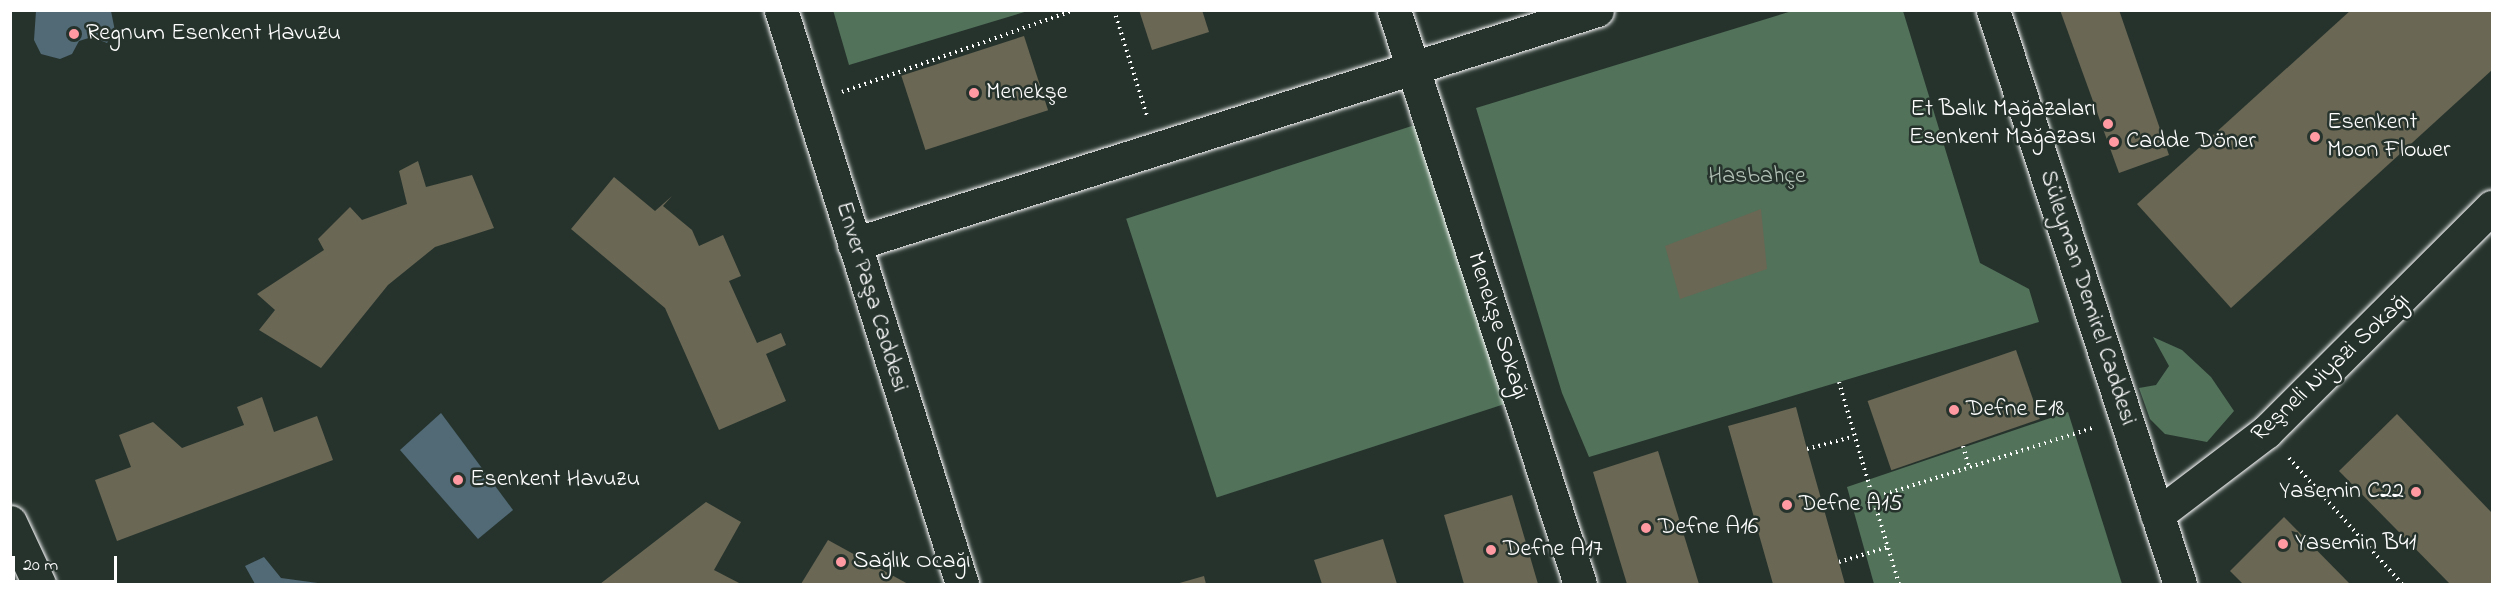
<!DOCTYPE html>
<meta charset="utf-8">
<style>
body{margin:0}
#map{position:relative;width:2503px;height:595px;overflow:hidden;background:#26332d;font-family:"Indie Flower",sans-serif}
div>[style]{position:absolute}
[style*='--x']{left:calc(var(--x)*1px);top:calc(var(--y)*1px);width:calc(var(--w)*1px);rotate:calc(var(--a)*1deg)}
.green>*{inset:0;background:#52725a;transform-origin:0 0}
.water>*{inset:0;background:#516a76}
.building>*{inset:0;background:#6a6754;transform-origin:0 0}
.path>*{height:4px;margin-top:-2px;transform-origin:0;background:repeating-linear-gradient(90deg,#fff 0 1.5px,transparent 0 6px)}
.roads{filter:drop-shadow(0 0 2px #fff) drop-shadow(0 0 2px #fff)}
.minor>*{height:33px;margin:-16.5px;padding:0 16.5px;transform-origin:16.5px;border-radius:16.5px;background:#26332d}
.secondary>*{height:33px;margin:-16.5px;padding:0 16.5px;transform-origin:16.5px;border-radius:16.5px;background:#26332d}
.dots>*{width:16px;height:16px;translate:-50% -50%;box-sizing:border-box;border:3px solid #26332d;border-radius:50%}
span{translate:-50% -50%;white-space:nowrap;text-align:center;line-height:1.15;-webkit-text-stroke:5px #26332d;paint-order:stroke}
.poi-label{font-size:24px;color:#fff}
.left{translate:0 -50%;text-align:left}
.right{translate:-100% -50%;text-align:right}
.park-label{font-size:24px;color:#b1c0b5}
.street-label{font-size:24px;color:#fff}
.frame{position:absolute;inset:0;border:12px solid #fff;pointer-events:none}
.scale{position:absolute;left:12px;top:556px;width:105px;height:27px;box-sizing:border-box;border:3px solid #fff;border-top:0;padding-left:8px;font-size:18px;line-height:21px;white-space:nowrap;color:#fff;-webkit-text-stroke:4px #26332d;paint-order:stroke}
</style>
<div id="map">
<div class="green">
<div style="clip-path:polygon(833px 10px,1028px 10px,1028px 11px,849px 65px)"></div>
<div style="clip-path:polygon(1792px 11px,1903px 11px,1980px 263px,2029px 289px,2039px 322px,1589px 457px,1562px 393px,1476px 108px)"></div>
<div style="left:1421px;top:123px;width:293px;height:310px;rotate:72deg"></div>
<div style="clip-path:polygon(2153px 337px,2182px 350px,2211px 377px,2234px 411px,2207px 442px,2165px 434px,2150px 419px,2139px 388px,2156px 385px,2169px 366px)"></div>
<div style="clip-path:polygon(2068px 412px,2122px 584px,1874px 584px,1847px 487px)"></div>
</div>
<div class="water">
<div style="clip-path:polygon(111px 11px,115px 31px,107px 43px,92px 37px,79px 41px,72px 54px,60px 59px,41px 54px,34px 40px,36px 11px)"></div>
<div style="clip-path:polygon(441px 413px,513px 510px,478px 539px,400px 450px)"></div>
<div style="clip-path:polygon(264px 557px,281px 578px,325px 584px,255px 584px,245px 566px)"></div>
</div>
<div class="building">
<div style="clip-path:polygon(1139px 10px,1202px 10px,1209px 32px,1152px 50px)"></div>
<div style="clip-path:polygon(2060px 10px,2119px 10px,2169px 155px,2119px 173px)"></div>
<div style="clip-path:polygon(2351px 10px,2492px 10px,2492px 70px,2231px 308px,2137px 204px)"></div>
<div style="left:1024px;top:36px;width:78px;height:129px;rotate:72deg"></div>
<div style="clip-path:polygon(418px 161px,426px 187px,472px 175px,494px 228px,435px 247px,388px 285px,321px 368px,259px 330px,275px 310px,257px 294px,324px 250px,318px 239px,350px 207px,362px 220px,407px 204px,399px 171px)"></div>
<div style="clip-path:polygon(614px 177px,655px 211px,672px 196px,663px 206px,692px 230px,699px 246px,723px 235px,741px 276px,729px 281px,757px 343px,781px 333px,786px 345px,766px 354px,786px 401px,719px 430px,665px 308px,571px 229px)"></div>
<div style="clip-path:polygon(1761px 209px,1767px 269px,1680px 299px,1665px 246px)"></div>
<div style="left:2016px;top:350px;width:73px;height:157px;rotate:71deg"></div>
<div style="clip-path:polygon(262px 397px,274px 432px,317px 416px,333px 460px,117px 541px,95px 480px,131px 467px,119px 435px,153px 422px,182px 448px,244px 425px,237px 407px)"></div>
<div style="clip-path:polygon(1796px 407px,1807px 449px,1845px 584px,1773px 584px,1728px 426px)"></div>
<div style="clip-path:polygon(2397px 414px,2492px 513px,2492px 584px,2450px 584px,2339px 471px)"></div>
<div style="clip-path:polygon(1658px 451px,1699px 584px,1627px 584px,1593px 472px)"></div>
<div style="clip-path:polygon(1512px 495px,1538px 584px,1464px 584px,1444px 515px)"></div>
<div style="clip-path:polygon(706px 502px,741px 522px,714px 570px,741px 584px,600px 584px)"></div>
<div style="clip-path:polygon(2284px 517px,2350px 584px,2243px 584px,2230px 571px)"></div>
<div style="clip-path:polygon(1383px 539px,1397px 584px,1322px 584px,1314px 560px)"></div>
<div style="clip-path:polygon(828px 540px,908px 584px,801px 584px)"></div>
<div style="clip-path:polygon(1204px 576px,1206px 584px,1176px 584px)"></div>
</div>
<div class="path">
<div style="--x:1114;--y:10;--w:111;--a:72.7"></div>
<div style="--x:842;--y:92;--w:247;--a:-19.4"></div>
<div style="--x:1839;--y:382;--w:121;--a:73.7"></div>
<div style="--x:1963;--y:446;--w:22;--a:74"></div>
<div style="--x:1807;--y:449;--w:47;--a:-14.9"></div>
<div style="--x:2289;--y:458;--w:169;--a:48.1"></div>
<div style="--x:1839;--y:562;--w:51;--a:-17"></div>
<div style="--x:1899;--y:584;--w:90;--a:-106.8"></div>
<div style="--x:1873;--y:498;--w:231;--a:-17.7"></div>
</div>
<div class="roads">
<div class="minor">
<div style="--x:781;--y:10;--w:602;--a:72.5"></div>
<div style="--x:1394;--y:10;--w:603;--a:72.05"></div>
<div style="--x:854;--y:244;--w:779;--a:-17.48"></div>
<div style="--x:2157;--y:515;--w:137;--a:-37.3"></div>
<div style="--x:2266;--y:432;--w:319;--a:-44.9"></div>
<div style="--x:10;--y:522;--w:68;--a:64.9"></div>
</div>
<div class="secondary">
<div style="--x:1993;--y:10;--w:604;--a:71.96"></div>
</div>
</div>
<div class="dots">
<div style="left:74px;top:34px;background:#ff9aa2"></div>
<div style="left:974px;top:93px;background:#ff9aa2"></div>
<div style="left:2108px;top:124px;background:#ff9aa2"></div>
<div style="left:2315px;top:137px;background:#ff9aa2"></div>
<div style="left:2114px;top:142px;background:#ff9aa2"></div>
<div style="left:1954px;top:410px;background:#ff9aa2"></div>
<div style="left:458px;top:480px;background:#ff9aa2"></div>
<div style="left:2416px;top:492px;background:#ff9aa2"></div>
<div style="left:1787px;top:505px;background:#ff9aa2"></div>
<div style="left:1646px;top:528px;background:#ff9aa2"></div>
<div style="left:2283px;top:544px;background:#ff9aa2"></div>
<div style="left:1491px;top:550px;background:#ff9aa2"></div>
<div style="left:841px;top:562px;background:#ff9aa2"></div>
</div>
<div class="poi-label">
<span class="left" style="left:86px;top:34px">Regnum Esenkent Havuzu</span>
<span class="left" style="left:986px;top:93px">Menekşe</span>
<span class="right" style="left:2096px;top:124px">Et Balık Mağazaları<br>Esenkent Mağazası</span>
<span class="left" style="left:2327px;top:137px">Esenkent<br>Moon Flower</span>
<span class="left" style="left:2126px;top:142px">Cadde Döner</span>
<span class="left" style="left:1966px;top:410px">Defne E18</span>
<span class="left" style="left:470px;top:480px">Esenkent Havuzu</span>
<span class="right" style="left:2404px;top:492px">Yasemin C22</span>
<span class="left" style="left:1799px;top:505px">Defne A15</span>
<span class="left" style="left:1658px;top:528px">Defne A16</span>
<span class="left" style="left:2295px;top:544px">Yasemin B41</span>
<span class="left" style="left:1503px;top:550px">Defne A17</span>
<span class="left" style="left:853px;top:562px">Sağlık Ocağı</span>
</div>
<div class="park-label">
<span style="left:1757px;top:177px">Hasbahçe</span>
</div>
<div class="street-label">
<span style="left:871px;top:297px;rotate:73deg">Enver Paşa Caddesi</span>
<span style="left:2087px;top:298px;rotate:72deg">Süleyman Demirel Caddesi</span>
<span style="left:1497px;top:326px;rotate:72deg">Menekşe Sokağı</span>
<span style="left:2331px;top:368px;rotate:-43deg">Reşneli Niyazi Sokağı</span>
</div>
<div class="frame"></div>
<div class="scale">20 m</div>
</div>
